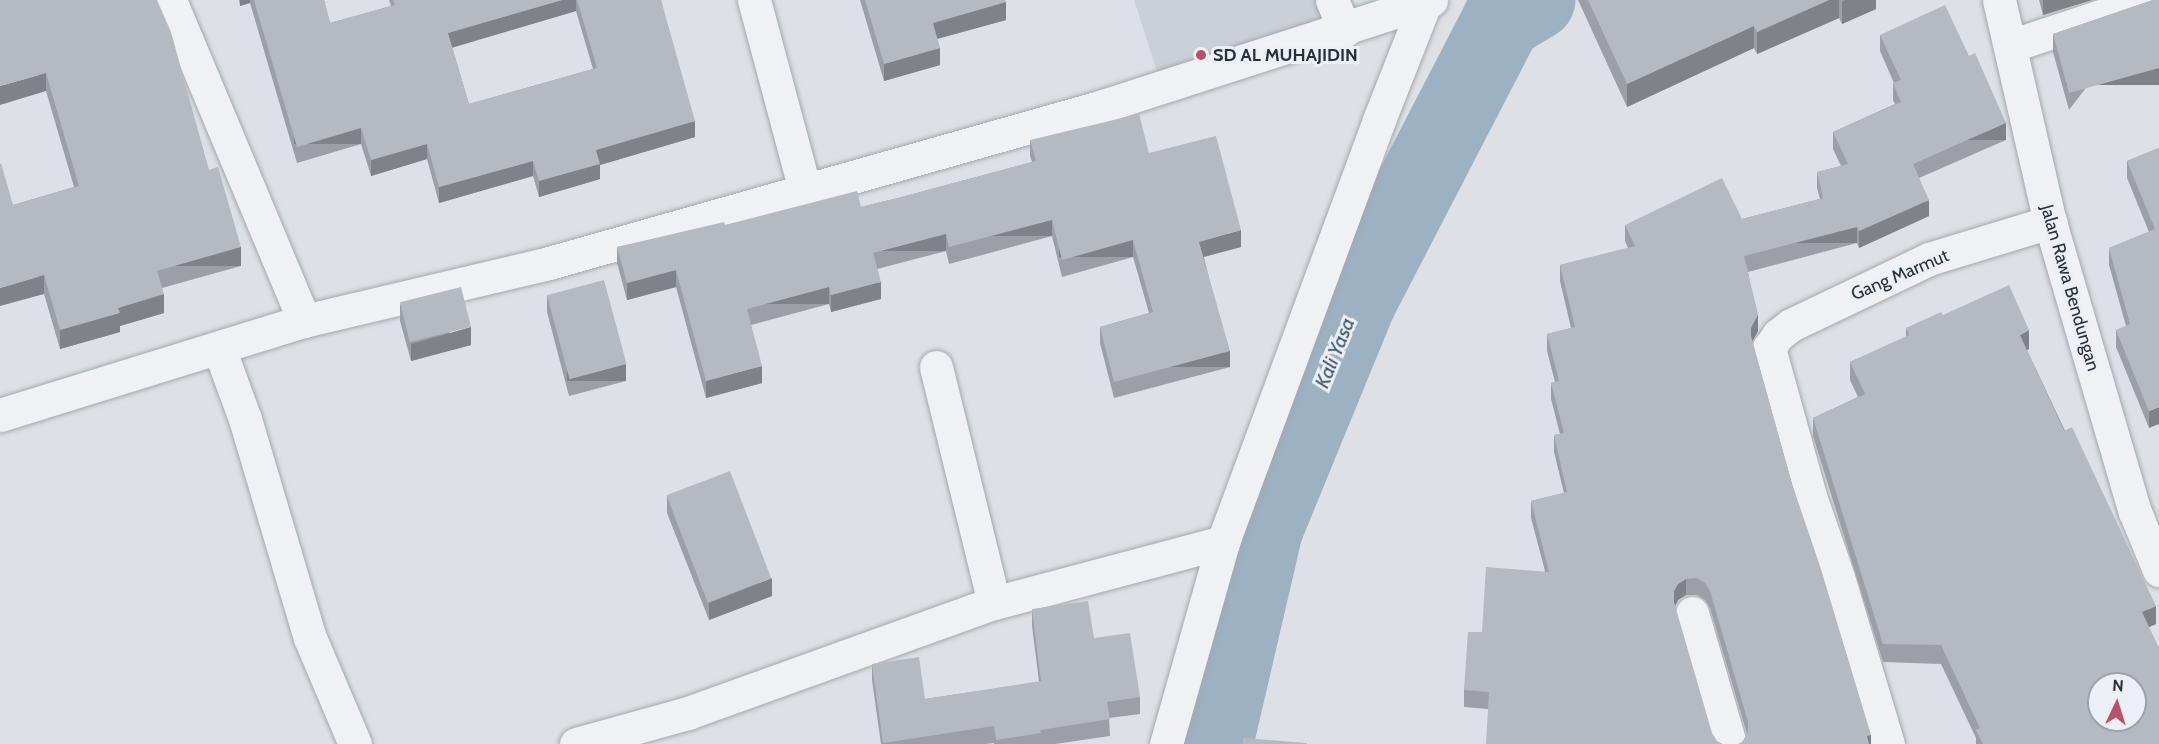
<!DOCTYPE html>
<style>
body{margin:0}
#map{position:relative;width:2159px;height:744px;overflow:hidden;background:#dde1e5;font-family:Cabin,sans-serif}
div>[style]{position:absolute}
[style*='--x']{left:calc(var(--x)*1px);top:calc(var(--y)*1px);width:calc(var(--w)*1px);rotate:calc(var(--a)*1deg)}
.built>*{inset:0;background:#cbd0d6}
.river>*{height:80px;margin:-40px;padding:0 40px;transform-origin:40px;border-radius:40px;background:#9cb1c1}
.roads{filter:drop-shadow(0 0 2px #a3a8ae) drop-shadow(0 0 2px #a3a8ae)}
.minor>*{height:33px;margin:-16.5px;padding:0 16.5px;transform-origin:16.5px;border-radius:16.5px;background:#eff1f4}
.tertiary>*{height:33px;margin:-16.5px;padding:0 16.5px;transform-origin:16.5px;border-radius:16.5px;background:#eff1f4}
.wall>*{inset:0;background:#9ca0a6}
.shaded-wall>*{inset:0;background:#7f8287;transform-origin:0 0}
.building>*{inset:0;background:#b5bac1;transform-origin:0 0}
.dots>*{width:16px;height:16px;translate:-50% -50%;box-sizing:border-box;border:3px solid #eceff3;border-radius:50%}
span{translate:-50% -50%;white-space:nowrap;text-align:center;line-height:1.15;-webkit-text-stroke:6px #eceff3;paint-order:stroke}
.poi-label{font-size:18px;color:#28303a;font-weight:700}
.left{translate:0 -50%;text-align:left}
.street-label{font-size:18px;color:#28303a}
.water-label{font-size:20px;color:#375268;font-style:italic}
.north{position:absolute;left:2087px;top:672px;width:60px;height:60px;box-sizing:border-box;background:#eceff3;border:2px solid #9ea3a9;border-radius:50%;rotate:4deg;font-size:16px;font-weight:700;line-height:24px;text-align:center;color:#28303a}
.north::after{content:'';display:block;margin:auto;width:21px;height:27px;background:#bd4f69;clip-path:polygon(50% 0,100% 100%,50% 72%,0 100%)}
</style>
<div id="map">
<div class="built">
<div style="clip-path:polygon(1134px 0,1327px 0,1338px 24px,1162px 87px)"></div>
</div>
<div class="river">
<div style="--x:1213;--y:744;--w:221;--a:-76.9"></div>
<div style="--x:1263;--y:529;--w:245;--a:-67.7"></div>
<div style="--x:1356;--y:302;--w:318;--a:-62.6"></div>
<div style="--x:1502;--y:20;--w:39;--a:-31"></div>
</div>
<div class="roads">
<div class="minor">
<div style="--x:170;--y:0;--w:348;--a:67.3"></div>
<div style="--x:754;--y:0;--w:198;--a:75"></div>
<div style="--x:1332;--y:0;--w:33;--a:67"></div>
<div style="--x:2010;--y:46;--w:146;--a:-18.3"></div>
<div style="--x:219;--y:348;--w:76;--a:69.9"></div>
<div style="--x:245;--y:419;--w:228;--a:73.5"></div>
<div style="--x:310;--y:638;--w:115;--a:67"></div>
<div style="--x:936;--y:367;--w:243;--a:76.2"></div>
<div style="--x:0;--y:415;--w:318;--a:-17.2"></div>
<div style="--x:304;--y:321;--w:252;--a:-13.3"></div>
<div style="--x:549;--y:263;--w:573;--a:-15.81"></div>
<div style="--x:1100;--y:107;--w:348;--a:-17.9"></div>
<div style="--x:1692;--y:613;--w:136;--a:73.8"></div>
<div style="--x:576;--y:744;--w:116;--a:-15.5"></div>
<div style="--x:688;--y:713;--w:325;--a:-19.8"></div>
<div style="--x:994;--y:603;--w:237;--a:-14.9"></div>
<div style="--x:1166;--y:744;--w:210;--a:-74.2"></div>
<div style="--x:1223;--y:542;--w:450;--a:-69.7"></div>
<div style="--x:1379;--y:120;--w:126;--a:-68.5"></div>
<div style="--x:1888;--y:744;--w:174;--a:-106.7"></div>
<div style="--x:1838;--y:577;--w:86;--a:-109.1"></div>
<div style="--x:1810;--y:496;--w:154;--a:-105.5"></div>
<div style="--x:1769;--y:348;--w:16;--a:-55"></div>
<div style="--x:1778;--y:335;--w:16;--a:-38"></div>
<div style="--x:1791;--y:325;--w:153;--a:-25.6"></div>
<div style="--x:1929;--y:259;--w:127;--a:-17"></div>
</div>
<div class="tertiary">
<div style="--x:1999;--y:0;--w:228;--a:77.1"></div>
<div style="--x:2050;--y:222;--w:302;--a:73.7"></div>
<div style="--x:2135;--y:512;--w:63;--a:67.5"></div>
</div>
</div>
<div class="wall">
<div style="clip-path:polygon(0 0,209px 170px,241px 266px,162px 288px,164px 313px,120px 326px,120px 332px,60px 349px,44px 294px,13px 205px,74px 187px,46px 91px)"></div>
<div style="clip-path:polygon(evenodd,239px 0,324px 0,330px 23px,391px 6px,389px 0,661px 0,695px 137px,600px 165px,600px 179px,539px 197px,533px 176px,439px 203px,427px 159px,371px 176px,361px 144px,297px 163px,250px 3px,240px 6px,239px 0,576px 11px,593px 69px,469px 104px,452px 47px,576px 11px)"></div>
<div style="clip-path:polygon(860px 0,1005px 0,1006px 20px,937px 39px,940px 65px,884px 81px)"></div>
<div style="clip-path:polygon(1578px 0,1876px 0,1876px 9px,1842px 24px,1839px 18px,1757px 54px,1754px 48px,1627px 107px)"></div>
<div style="clip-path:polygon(2039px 0,2092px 0,2043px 15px)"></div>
<div style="clip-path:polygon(2153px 0,2069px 110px,2053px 52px,2053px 34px)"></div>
<div style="clip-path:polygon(1880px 35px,2006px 140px,1919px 178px,1929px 216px,1859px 248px,1857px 243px,1748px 272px,1758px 331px,1752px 341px,1792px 484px,1871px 744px,1743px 741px,1747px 734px,1710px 608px,1705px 600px,1697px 595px,1686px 595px,1678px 600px,1675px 606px,1488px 709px,1464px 707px,1464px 690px,1482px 632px,1545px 571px,1531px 518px,1531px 501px,1564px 493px,1554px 452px,1554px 435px,1560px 434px,1551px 399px,1551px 383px,1555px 382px,1547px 351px,1547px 334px,1571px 328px,1560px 281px,1560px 265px,1628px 248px,1625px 241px,1625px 225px,1742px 219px,1820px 199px,1817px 188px,1817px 172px,1841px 166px,1833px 149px,1833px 132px,1895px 104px,1893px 100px,1893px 83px,1894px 83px,1880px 51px)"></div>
<div style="clip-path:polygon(1030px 140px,1149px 153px,1241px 247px,1204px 257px,1230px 367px,1114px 398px,1100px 343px,1100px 327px,1149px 313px,1133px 257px,1062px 277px,1052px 236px,949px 264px,946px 251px,877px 269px,881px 299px,831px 312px,829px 304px,751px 325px,762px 383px,706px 398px,676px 287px,627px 300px,617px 263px,617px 247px,725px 225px,861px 207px,898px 198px,1032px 162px,1030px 156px)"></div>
<div style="clip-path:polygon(2159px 148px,2149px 428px,2116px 347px,2116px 330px,2126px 326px,2109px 265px,2109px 248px,2149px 232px,2127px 178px,2127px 161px)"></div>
<div style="clip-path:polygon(547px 295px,626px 381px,569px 396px,547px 312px)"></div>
<div style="clip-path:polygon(400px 304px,471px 345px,411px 361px,400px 321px)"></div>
<div style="clip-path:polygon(1943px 315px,2029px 349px,2027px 350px,2156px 624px,2149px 627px,2159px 744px,1976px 744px,1976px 738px,1941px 664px,1883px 662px,1813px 436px,1813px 418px,1858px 397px,1850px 380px,1850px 362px,1906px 337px,1906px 328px)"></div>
<div style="clip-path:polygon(667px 496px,772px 596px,709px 620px,667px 513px)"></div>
<div style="clip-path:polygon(1032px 609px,1094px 638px,1140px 697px,1140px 714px,1109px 718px,1110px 736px,1055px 744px,994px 744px,994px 743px,985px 744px,881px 744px,872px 680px,872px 664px,925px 699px,1039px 682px,1032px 626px)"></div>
</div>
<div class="shaded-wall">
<div style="clip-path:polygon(240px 0,250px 0,250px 3px,240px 6px)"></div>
<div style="clip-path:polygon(562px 0,576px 0,576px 11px,448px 49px,448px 33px)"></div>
<div style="clip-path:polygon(1829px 0,1839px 0,1839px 18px,1757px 54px,1757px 32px)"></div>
<div style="clip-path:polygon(1845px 0,1876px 0,1876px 9px,1842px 24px,1842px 2px)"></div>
<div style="clip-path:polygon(2043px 0,2092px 0,2043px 15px)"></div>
<div style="clip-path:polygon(1006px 2px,1006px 20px,933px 40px,933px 23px)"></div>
<div style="clip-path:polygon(1754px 26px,1754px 48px,1627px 107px,1627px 84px)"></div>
<div style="clip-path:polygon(940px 48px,940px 65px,884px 81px,884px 64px)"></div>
<div style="left:2159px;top:68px;width:17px;height:93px;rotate:90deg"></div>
<div style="clip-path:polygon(46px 73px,46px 91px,0 105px,0 86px)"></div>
<div style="clip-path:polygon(695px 121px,695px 137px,600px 165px,600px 179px,539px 197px,539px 181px,596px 150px)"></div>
<div style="left:2006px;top:123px;width:17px;height:102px;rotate:90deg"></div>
<div style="left:361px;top:128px;width:16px;height:67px;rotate:90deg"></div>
<div style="clip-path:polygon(427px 144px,427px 159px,371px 176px,371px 160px)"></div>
<div style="clip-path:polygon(533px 161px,533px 176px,439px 203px,439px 187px)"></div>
<div style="clip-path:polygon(1929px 200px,1929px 216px,1859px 248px,1859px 231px)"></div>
<div style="left:1052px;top:220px;width:16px;height:106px;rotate:90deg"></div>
<div style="left:1857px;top:227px;width:16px;height:117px;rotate:90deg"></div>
<div style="clip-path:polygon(1241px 230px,1241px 247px,1199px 258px,1199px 242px)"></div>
<div style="left:946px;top:234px;width:17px;height:75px;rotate:90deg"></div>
<div style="left:1133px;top:240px;width:17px;height:74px;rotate:90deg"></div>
<div style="left:241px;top:247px;width:19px;height:87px;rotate:90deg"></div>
<div style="clip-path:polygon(676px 270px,676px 287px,627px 300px,627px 283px)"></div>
<div style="clip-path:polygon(44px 275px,44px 294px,0 306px,0 288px)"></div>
<div style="clip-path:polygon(881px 282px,881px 299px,831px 312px,831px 295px)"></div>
<div style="left:829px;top:287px;width:17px;height:85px;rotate:90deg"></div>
<div style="clip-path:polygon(164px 294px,164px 313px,120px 326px,120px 332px,60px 349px,60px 330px,118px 308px)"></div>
<div style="clip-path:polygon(1758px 314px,1758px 331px,1751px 344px,1751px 328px)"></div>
<div style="clip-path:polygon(471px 327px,471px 345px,411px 361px,411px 344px)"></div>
<div style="clip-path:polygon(2029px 330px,2029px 349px,2020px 353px,2020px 335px)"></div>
<div style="left:1230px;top:351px;width:16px;height:120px;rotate:90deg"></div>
<div style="left:626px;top:364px;width:17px;height:59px;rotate:90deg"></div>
<div style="clip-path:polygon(762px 366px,762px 383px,706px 398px,706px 381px)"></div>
<div style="clip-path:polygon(2159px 407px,2159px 424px,2149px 428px,2149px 411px)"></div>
<div style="clip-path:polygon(772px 578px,772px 596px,709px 620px,709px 603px)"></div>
<div style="clip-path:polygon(1686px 579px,1686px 595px,1678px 600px,1674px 608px,1674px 591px,1678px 584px)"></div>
<div style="clip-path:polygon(2156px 606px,2156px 624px,2142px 630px,2142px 612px)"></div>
<div style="left:1871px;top:735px;width:9px;height:4px;rotate:90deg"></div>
</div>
<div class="building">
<div style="clip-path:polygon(0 0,157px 0,171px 32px,209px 170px,218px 167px,241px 247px,157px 271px,164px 294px,118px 308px,120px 313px,60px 330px,44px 275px,0 288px,0 164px,1px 163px,13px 205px,79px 186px,46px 73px,0 86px)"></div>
<div style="clip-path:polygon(254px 0,324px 0,330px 23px,395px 5px,393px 0,562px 0,448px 33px,469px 104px,597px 68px,577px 0,661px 0,695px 121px,596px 150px,600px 164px,539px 181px,533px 161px,439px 187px,427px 144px,371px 160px,361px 128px,297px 147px)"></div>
<div style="clip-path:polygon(865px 0,1005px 0,1006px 2px,933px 23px,940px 48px,884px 64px)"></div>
<div style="clip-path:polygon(1588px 0,1829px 0,1757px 32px,1754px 26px,1627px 84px)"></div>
<div style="clip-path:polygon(2153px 0,2159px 0,2159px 68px,2069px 93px,2053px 34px)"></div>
<div style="clip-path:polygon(1945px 5px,1969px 56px,1975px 53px,2006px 123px,1913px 164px,1929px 200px,1859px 231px,1857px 227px,1744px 256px,1758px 314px,1751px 328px,1751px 336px,1792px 484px,1820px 566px,1871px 735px,1867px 736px,1869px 744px,1738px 744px,1743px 741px,1748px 732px,1748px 722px,1710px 591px,1705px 583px,1697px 578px,1686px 579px,1678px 584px,1674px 591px,1674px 602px,1712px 733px,1717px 741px,1723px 744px,1486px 744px,1489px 692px,1464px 690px,1468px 632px,1482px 632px,1486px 567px,1549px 572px,1531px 501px,1567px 492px,1554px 435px,1564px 433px,1551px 383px,1559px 381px,1547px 334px,1575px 327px,1560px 265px,1635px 246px,1625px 225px,1722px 178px,1742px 219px,1823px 198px,1817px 172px,1848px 164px,1833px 132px,1901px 102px,1893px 83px,1901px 80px,1880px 35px)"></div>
<div style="clip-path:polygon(1139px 114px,1149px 153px,1216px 136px,1241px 230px,1199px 242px,1230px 351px,1114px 382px,1100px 327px,1153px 312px,1133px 240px,1062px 260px,1052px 220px,949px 247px,946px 234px,873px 253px,881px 282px,831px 295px,829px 287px,747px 309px,762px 366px,706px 381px,676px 270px,627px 283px,617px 247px,724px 222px,725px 225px,857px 191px,861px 207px,898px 198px,1036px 161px,1030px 140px)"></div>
<div style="clip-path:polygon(2159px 148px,2159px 407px,2149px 411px,2116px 330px,2130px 324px,2109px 248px,2155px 229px,2127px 161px)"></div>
<div style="left:604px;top:280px;width:87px;height:59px;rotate:75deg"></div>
<div style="clip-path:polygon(evenodd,2009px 285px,2029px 330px,2020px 335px,2064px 431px,2072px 427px,2156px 606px,2142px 612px,2159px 648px,2159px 744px,1983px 744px,1976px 730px,1980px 728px,1941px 645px,1883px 644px,1813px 418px,1865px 394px,1850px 362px,1909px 335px,1906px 328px,1941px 312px,1943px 315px,2009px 285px,2099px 684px,2135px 684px,2135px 720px,2099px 720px,2099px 684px)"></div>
<div style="left:461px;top:287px;width:41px;height:63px;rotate:76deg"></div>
<div style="left:730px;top:471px;width:115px;height:68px;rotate:69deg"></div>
<div style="clip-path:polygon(1088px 601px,1094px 638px,1130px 633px,1140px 697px,1107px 702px,1110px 719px,1040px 730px,1041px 733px,996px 740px,994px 726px,883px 743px,872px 664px,919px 657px,925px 699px,1041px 681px,1032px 609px)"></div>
<div style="clip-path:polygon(1243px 738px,1307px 743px,1307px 744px,1243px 744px)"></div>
</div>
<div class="dots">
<div style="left:1201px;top:55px;background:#bd4f69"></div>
</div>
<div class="poi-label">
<span class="left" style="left:1213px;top:55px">SD AL MUHAJIDIN</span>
</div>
<div class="street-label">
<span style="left:1900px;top:275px;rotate:-23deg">Gang Marmut</span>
<span style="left:2070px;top:288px;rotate:74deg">Jalan Rawa Bendungan</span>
</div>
<div class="water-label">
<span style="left:1335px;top:353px;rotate:-68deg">Kali Yasa</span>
</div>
<div class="north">N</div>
</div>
